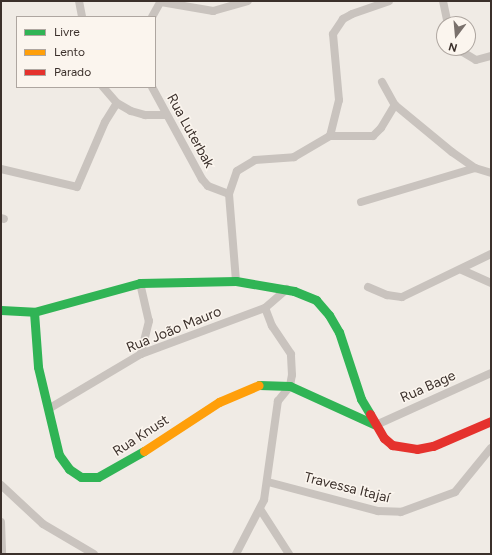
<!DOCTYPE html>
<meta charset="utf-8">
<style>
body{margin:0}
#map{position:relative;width:492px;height:555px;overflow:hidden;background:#f0ebe5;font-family:Figtree,sans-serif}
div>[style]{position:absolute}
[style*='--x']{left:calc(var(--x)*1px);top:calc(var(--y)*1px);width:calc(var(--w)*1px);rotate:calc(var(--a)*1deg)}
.street>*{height:8px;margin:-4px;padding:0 4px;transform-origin:4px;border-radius:4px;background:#c9c3be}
.fast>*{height:9px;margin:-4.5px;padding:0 4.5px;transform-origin:4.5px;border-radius:4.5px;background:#30b455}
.slow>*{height:9px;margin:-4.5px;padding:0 4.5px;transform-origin:4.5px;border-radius:4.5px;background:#ff9f0a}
.jam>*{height:9px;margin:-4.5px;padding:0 4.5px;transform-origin:4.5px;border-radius:4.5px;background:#e5322d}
span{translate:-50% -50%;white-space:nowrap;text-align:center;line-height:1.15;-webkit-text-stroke:3px #fbf5ee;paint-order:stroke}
.street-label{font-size:14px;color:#3b302b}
.frame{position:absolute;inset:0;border:2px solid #3b302b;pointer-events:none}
.legend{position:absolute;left:16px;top:16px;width:140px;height:72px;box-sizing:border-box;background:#fbf5ee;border:1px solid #aea6a0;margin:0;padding:5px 7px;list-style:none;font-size:12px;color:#3b302b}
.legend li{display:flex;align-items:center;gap:8px;height:20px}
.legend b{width:20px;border:1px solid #aea6a0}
.north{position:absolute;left:436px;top:16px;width:40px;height:40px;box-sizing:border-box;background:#fbf5ee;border:1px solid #aea6a0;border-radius:50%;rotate:196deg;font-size:11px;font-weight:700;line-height:16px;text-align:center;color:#3b302b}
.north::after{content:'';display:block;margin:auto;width:14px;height:18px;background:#7a716c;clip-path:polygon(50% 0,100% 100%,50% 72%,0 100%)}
</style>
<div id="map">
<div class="street">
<div style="--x:79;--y:1;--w:16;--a:79"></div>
<div style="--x:443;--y:1;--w:24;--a:78"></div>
<div style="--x:161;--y:2;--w:53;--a:9.8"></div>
<div style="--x:213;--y:11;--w:36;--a:-16"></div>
<div style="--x:152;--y:17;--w:18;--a:-61"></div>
<div style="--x:456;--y:48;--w:23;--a:31"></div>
<div style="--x:476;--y:60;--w:16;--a:-15"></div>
<div style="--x:382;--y:82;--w:26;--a:61"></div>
<div style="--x:395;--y:105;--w:74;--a:39.5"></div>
<div style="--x:452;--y:152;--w:28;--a:35"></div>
<div style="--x:475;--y:168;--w:17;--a:17"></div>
<div style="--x:103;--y:87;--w:21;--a:49"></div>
<div style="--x:117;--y:103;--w:16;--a:30"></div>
<div style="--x:131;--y:111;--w:15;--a:16"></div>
<div style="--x:145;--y:115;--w:20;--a:0"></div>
<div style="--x:152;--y:87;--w:105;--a:61.5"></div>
<div style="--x:202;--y:179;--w:9;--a:49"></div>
<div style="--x:208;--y:186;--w:22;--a:21"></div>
<div style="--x:330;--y:136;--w:43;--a:0"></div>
<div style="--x:373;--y:136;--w:11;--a:-45"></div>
<div style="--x:381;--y:128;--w:27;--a:-59"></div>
<div style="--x:1;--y:169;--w:78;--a:13.3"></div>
<div style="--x:77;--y:187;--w:71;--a:-66.7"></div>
<div style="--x:105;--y:122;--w:22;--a:-58"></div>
<div style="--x:361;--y:202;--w:119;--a:-16.6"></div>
<div style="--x:1;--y:218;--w:3;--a:18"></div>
<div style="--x:462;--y:270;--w:32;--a:24"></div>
<div style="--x:236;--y:281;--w:87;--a:-94.6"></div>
<div style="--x:229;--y:194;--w:24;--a:-71"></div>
<div style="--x:237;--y:171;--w:21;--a:-31"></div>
<div style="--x:255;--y:160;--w:39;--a:-4"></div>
<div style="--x:294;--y:157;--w:42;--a:-30.3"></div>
<div style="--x:330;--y:136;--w:37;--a:-76"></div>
<div style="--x:339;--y:100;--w:66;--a:-95.2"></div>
<div style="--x:333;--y:34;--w:18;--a:-56"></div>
<div style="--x:343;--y:19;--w:10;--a:-29"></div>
<div style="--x:352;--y:14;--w:39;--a:-19"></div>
<div style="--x:140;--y:283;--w:39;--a:77"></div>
<div style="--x:149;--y:321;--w:34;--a:104"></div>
<div style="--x:368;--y:287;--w:21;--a:23"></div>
<div style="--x:387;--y:295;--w:15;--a:8"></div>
<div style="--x:402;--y:297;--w:99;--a:-25.8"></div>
<div style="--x:50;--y:408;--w:106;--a:-30.7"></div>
<div style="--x:141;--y:354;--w:132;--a:-20.4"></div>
<div style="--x:265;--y:308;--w:29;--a:-41"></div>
<div style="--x:376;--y:425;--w:126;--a:-24.3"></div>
<div style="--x:268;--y:482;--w:114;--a:14.8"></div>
<div style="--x:378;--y:511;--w:23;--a:2"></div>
<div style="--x:401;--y:512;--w:58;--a:-20.3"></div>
<div style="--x:455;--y:492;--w:57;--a:-50.7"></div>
<div style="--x:1;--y:485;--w:57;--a:42.9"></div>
<div style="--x:43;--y:524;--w:59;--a:30.5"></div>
<div style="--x:260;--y:509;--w:54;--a:57.2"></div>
<div style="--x:1;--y:522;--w:32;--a:88"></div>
<div style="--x:236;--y:554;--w:61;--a:-62.6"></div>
<div style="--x:264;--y:500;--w:100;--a:-82"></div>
<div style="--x:278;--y:401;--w:19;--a:-51"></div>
<div style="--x:290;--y:386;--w:11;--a:-80"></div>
<div style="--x:292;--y:375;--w:21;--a:-93"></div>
<div style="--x:291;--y:354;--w:34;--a:-124"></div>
<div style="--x:272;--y:326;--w:19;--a:-111"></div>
</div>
<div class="fast">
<div style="--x:1;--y:310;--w:33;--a:3"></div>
<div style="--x:34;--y:312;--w:110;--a:-15.3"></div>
<div style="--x:140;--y:283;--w:96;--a:-1.2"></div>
<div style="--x:236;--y:281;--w:59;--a:9.8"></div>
<div style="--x:294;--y:291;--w:24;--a:22"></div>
<div style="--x:316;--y:300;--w:20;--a:49"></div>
<div style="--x:329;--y:315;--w:20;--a:60"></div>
<div style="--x:339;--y:332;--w:71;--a:71.8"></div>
<div style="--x:361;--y:399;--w:17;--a:59"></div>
<div style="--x:34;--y:312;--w:55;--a:85.8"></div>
<div style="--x:38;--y:367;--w:90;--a:76.6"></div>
<div style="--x:59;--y:455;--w:17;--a:54"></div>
<div style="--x:69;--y:469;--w:14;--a:34"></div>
<div style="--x:81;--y:477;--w:17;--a:0"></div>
<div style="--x:98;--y:477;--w:53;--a:-29.5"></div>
<div style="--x:259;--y:385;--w:31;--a:2"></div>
<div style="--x:290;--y:386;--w:94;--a:24.4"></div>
</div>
<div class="slow">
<div style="--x:144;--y:451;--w:90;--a:-33.2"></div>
<div style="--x:219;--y:402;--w:43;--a:-23"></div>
</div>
<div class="jam">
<div style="--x:370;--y:414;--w:28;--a:60"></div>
<div style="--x:384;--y:438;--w:11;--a:41"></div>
<div style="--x:392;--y:445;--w:25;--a:9"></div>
<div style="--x:417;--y:449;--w:16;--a:-11"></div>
<div style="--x:433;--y:446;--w:63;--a:-23.3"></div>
</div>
<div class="street-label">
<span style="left:190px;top:131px;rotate:61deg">Rua Luterbak</span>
<span style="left:174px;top:330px;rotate:-22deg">Rua João Mauro</span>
<span style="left:428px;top:387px;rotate:-24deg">Rua Bage</span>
<span style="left:141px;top:436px;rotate:-33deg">Rua Knust</span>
<span style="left:347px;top:488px;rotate:14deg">Travessa Itajaí</span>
</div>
<div class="frame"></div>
<ul class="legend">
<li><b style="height:5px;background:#30b455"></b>Livre</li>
<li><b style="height:5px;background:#ff9f0a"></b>Lento</li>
<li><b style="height:5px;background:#e5322d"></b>Parado</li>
</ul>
<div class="north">N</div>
</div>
